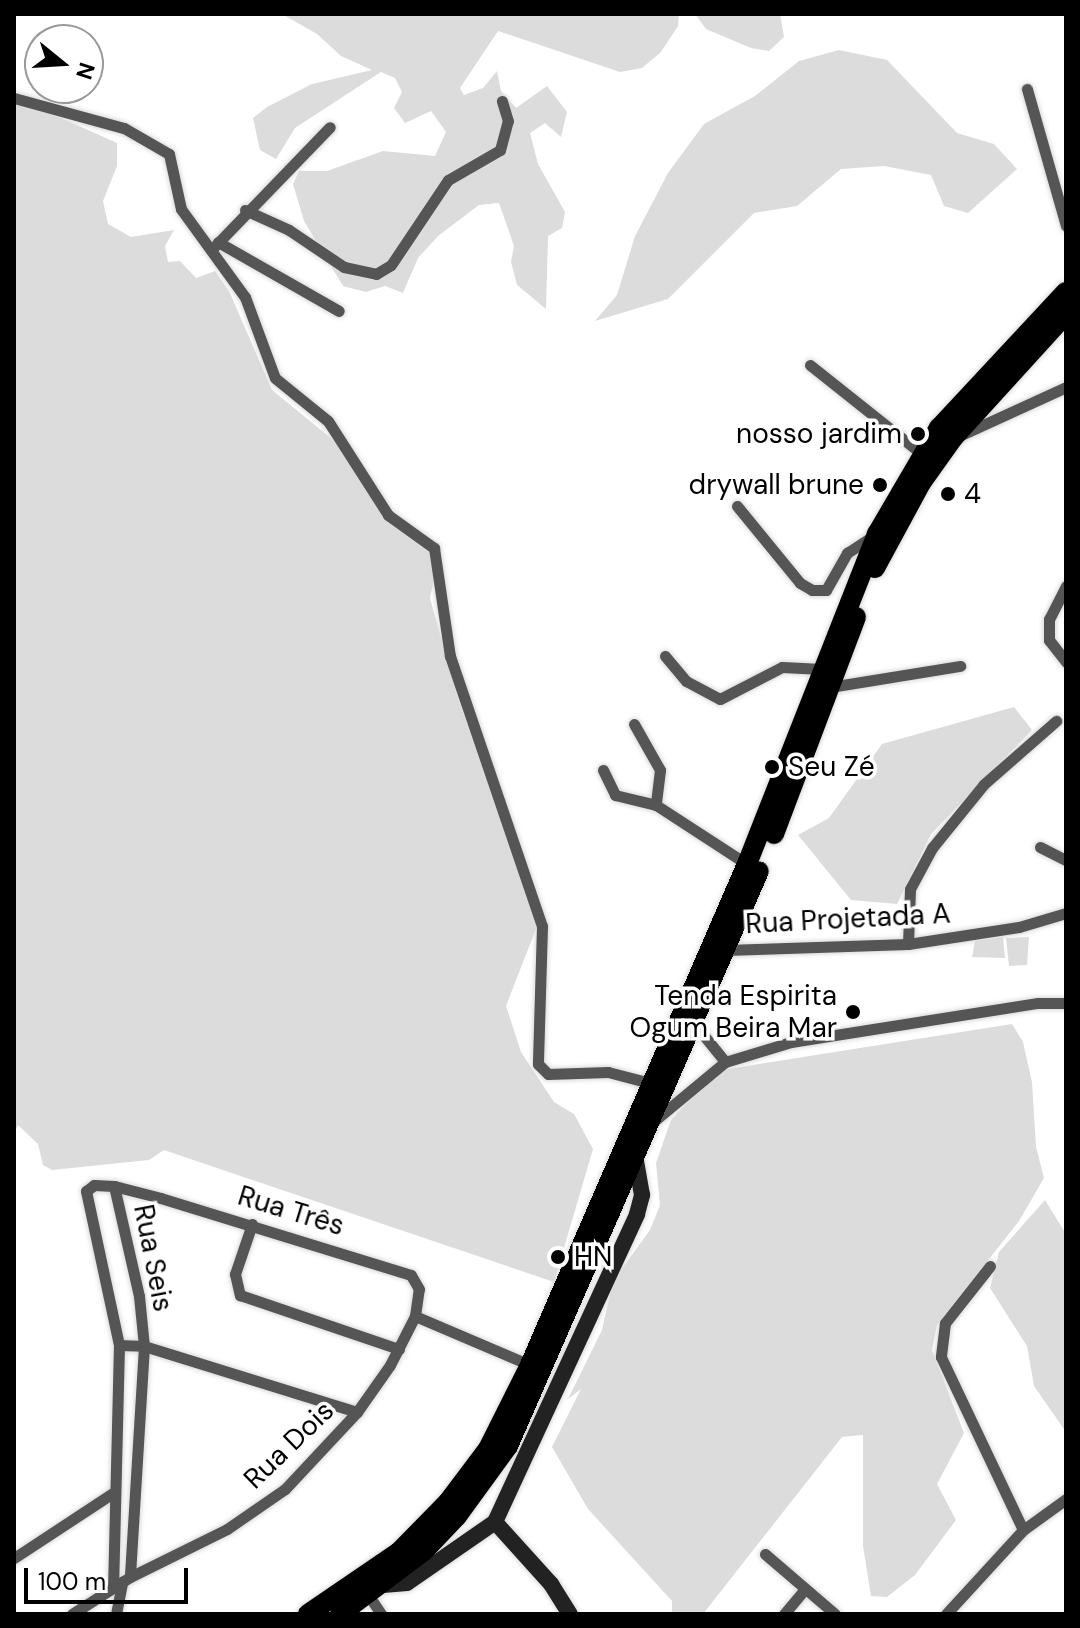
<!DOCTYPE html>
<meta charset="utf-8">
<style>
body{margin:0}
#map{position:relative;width:1080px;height:1628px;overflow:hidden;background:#fff;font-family:"DM Sans",sans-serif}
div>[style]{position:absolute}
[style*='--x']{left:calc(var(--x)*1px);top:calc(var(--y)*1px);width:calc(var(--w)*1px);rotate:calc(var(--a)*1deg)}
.green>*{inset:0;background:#dcdcdc}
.roads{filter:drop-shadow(0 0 2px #dbdbdb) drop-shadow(0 0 2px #dbdbdb)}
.street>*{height:11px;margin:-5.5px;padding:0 5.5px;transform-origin:5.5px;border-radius:5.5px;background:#555}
.secondary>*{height:16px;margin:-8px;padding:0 8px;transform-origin:8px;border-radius:8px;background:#222}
.highway>*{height:20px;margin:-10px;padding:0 10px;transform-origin:10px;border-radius:10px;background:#000}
.dots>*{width:22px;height:22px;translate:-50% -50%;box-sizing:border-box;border:4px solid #fff;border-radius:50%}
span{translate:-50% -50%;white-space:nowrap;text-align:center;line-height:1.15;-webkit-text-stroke:7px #fff;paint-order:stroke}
.poi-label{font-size:28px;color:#000}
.right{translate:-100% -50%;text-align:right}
.left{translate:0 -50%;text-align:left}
.street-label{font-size:28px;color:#000}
.frame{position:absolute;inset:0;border:16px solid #000;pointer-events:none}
.north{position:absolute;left:24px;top:24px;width:80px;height:80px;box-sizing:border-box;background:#fff;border:2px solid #999;border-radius:50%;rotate:108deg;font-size:22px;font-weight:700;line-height:32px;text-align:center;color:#000}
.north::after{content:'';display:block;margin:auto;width:28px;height:36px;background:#000;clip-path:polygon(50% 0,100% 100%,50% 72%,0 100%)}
.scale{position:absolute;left:24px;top:1568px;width:164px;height:36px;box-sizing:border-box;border:4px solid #000;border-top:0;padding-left:10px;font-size:24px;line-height:28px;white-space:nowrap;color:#000;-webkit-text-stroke:6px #fff;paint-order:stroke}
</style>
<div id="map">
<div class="green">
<div style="clip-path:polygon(282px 14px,679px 14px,678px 26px,661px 52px,642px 68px,620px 72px,498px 31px,460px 88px,464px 95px,483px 88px,497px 71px,501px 91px,516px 108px,547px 86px,567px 112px,561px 137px,545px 123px,530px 133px,538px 164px,565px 212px,562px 228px,548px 236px,546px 309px,517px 285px,511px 262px,514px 246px,499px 203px,479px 205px,438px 236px,418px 258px,403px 293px,385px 286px,366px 292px,343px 286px,304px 221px,293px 184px,299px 171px,327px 171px,383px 151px,435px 156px,446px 132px,431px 111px,405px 123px,394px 108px,402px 92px,395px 78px,381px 72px,295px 128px,276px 159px,260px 150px,253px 118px,267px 107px,312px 84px,372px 70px,341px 56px,317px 34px)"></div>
<div style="clip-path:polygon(695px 14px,780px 14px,784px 37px,769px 51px,751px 48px,706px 29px)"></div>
<div style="clip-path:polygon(839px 50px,887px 60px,957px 133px,994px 144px,1017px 169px,968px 213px,944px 206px,931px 175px,884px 166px,841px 169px,797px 206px,754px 213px,668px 299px,595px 321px,617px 295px,635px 236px,668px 173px,704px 124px,755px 96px,799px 61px)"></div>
<div style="clip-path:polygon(14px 104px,59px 117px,117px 143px,117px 166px,103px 201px,108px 224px,131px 237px,174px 230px,165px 246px,168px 262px,180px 261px,196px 278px,215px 271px,229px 291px,272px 390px,343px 448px,370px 496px,403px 533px,426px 542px,436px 569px,430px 598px,457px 696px,535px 912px,536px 929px,506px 1006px,521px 1052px,554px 1102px,574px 1114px,593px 1149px,554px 1282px,164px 1150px,149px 1160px,52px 1170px,43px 1165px,38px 1144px,18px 1125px,14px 1133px)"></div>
<div style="clip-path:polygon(1014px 707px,1032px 730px,931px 834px,897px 904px,851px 900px,798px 835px,829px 818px,882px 744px)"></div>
<div style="clip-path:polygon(1003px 937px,1005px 958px,972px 957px,975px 941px)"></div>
<div style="clip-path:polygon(1029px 937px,1027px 965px,1009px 966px,1006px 938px)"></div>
<div style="clip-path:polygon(1012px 1024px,1023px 1042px,1032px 1082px,1036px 1147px,1044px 1178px,1019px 1221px,937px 1325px,932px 1350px,964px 1433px,937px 1484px,956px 1520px,915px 1575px,887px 1597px,871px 1596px,863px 1546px,863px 1435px,842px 1437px,703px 1614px,672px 1614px,672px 1601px,588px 1509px,552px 1447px,581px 1389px,568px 1399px,602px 1330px,613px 1281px,650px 1230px,660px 1205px,656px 1163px,671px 1120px,703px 1085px,728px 1069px)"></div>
<div style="clip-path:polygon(1045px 1200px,1066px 1234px,1066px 1432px,1034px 1386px,1027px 1346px,990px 1288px,999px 1252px)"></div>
</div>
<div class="roads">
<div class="street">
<div style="--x:1027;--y:89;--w:142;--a:74.1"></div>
<div style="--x:14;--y:98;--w:114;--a:15.3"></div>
<div style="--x:124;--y:128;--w:52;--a:30"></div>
<div style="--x:169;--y:154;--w:56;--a:77.7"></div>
<div style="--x:181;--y:209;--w:109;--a:54"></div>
<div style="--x:245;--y:297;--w:86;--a:69.7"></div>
<div style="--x:275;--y:378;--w:68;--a:39.1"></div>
<div style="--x:328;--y:421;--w:112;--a:57.4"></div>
<div style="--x:388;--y:515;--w:57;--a:35.7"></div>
<div style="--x:434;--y:548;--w:109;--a:81.6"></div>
<div style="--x:450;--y:656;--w:285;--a:71.2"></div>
<div style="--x:542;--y:926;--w:138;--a:91.7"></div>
<div style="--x:538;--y:1064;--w:14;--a:45"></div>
<div style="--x:548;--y:1074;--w:60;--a:-1.9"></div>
<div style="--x:608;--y:1072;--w:43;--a:14.7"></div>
<div style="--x:245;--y:210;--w:48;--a:24.4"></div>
<div style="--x:289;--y:230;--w:66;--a:33.9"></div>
<div style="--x:344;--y:267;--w:33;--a:12"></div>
<div style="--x:376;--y:274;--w:17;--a:-31"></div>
<div style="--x:391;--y:265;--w:102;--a:-56.2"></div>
<div style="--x:448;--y:180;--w:60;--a:-30"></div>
<div style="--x:500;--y:150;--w:30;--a:-75"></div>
<div style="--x:508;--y:121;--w:21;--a:-107"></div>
<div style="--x:218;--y:242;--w:139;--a:29.7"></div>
<div style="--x:213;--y:248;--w:168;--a:-46"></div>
<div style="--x:810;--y:365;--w:143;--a:38.5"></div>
<div style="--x:961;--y:435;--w:115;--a:-24.6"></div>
<div style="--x:737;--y:506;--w:99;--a:50.7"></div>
<div style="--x:800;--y:583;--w:14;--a:30"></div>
<div style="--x:812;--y:590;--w:14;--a:0"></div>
<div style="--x:826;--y:590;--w:43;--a:-60.4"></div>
<div style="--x:847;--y:553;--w:35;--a:-33"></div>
<div style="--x:1066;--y:586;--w:37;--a:117"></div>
<div style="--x:1049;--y:619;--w:21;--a:90"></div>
<div style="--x:1049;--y:640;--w:28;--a:52"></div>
<div style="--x:665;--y:656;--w:33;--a:50"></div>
<div style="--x:686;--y:681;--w:38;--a:28"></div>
<div style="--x:720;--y:699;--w:70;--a:-27.3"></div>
<div style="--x:782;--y:667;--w:40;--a:2.9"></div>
<div style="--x:830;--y:687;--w:132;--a:-9.2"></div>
<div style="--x:634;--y:724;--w:53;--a:60.5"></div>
<div style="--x:660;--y:770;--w:35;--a:97"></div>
<div style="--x:603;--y:770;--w:28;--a:64"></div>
<div style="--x:615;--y:795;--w:42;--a:13.7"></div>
<div style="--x:656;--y:805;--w:108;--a:33"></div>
<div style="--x:1040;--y:847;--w:29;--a:27"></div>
<div style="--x:908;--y:944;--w:55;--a:-87.9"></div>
<div style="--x:910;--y:889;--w:47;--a:-61.8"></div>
<div style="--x:932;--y:848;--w:82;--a:-50.9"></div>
<div style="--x:984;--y:784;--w:96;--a:-41.2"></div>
<div style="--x:726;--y:950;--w:182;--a:-1.9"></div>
<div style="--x:908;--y:944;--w:112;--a:-8.7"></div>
<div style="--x:1019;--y:927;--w:49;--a:-16.6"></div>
<div style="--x:698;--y:1015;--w:17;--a:80"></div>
<div style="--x:701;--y:1032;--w:38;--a:51"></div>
<div style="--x:654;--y:1121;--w:92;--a:-39.7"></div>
<div style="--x:725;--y:1062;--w:69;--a:-16.9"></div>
<div style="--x:791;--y:1042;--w:250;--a:-9"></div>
<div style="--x:1038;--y:1003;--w:28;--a:0"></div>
<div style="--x:114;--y:1186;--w:113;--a:77.2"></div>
<div style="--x:139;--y:1296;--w:50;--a:84.3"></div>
<div style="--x:144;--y:1346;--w:231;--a:93.5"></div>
<div style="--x:252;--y:1224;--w:53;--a:108.8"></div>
<div style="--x:235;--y:1274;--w:22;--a:77"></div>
<div style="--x:240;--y:1295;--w:168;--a:18.8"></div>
<div style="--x:990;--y:1266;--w:73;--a:128.3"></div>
<div style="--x:945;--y:1323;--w:34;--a:97"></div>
<div style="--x:941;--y:1357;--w:191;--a:64.6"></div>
<div style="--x:415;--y:1316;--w:125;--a:23.1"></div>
<div style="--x:119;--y:1345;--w:25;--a:2"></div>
<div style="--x:144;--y:1346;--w:223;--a:17.2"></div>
<div style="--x:765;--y:1554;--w:92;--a:40.6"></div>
<div style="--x:14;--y:1558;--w:118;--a:-33.3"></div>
<div style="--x:369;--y:1596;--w:22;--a:56"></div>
<div style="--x:72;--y:1614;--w:69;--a:-32.5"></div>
<div style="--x:130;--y:1577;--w:108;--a:-26.3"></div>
<div style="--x:227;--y:1529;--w:70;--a:-34.6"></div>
<div style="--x:285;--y:1489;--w:105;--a:-46.9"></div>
<div style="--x:357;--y:1412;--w:57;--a:-54.9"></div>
<div style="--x:390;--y:1365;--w:55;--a:-63"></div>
<div style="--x:415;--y:1316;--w:27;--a:-82"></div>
<div style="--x:419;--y:1289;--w:16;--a:-120"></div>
<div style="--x:411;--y:1275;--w:262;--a:-162.9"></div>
<div style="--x:161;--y:1198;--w:49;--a:-165.7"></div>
<div style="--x:114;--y:1186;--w:20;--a:-177"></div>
<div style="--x:94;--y:1185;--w:10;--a:143"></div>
<div style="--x:86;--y:1191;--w:157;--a:77.9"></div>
<div style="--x:119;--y:1345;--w:242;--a:91.4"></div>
<div style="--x:116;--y:1614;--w:33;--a:-79"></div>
<div style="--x:784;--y:1614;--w:31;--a:-50"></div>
<div style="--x:946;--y:1614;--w:114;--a:-47.5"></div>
<div style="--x:1023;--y:1530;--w:53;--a:-35.8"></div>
</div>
<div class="secondary">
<div style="--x:495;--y:1522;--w:84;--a:47.9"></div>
<div style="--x:551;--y:1584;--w:36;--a:58"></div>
<div style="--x:383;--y:1585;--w:24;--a:-5"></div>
<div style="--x:407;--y:1583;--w:107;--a:-34.7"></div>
<div style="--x:495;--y:1522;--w:339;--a:-65.2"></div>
<div style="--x:637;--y:1214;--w:20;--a:-75"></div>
<div style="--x:642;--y:1195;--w:35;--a:-100"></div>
</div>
<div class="highway">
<div style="--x:875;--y:568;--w:97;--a:-61.6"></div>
<div style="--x:921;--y:483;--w:55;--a:-54.6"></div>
<div style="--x:953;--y:438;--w:168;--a:-47.7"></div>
<div style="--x:774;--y:834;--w:232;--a:-69.3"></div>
<div style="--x:308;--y:1614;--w:110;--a:-34.3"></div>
<div style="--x:399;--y:1552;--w:70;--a:-45.6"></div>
<div style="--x:448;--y:1502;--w:66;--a:-53"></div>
<div style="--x:488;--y:1449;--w:94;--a:-63.4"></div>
<div style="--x:530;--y:1365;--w:546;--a:-66.58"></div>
<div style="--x:747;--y:864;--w:355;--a:-68.5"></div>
<div style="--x:877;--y:534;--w:123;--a:-59.7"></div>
<div style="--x:939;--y:428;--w:186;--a:-47"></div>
<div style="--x:340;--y:1614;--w:105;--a:-36.9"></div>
<div style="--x:424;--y:1551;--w:48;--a:-46.7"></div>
<div style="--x:457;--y:1516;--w:87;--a:-53.9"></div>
<div style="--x:508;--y:1446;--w:627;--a:-66.42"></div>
</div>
</div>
<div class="dots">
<div style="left:918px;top:434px;background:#000"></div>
<div style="left:880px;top:485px;background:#000"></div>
<div style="left:948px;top:494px;background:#000"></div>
<div style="left:772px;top:767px;background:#000"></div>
<div style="left:853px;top:1012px;background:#000"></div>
<div style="left:558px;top:1257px;background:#000"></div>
</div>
<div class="poi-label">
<span class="right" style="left:902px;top:434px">nosso jardim</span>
<span class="right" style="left:864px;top:485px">drywall brune</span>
<span class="left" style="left:964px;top:494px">4</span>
<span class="left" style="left:788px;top:767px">Seu Zé</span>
<span class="right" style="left:837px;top:1012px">Tenda Espirita<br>Ogum Beira Mar</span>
<span class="left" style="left:574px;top:1257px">HN</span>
</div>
<div class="street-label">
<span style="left:848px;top:919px;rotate:-3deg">Rua Projetada A</span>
<span style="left:291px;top:1211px;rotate:17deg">Rua Três</span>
<span style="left:153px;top:1258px;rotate:79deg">Rua Seis</span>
<span style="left:289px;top:1445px;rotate:-44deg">Rua Dois</span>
</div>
<div class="frame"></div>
<div class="north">N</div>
<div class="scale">100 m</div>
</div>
